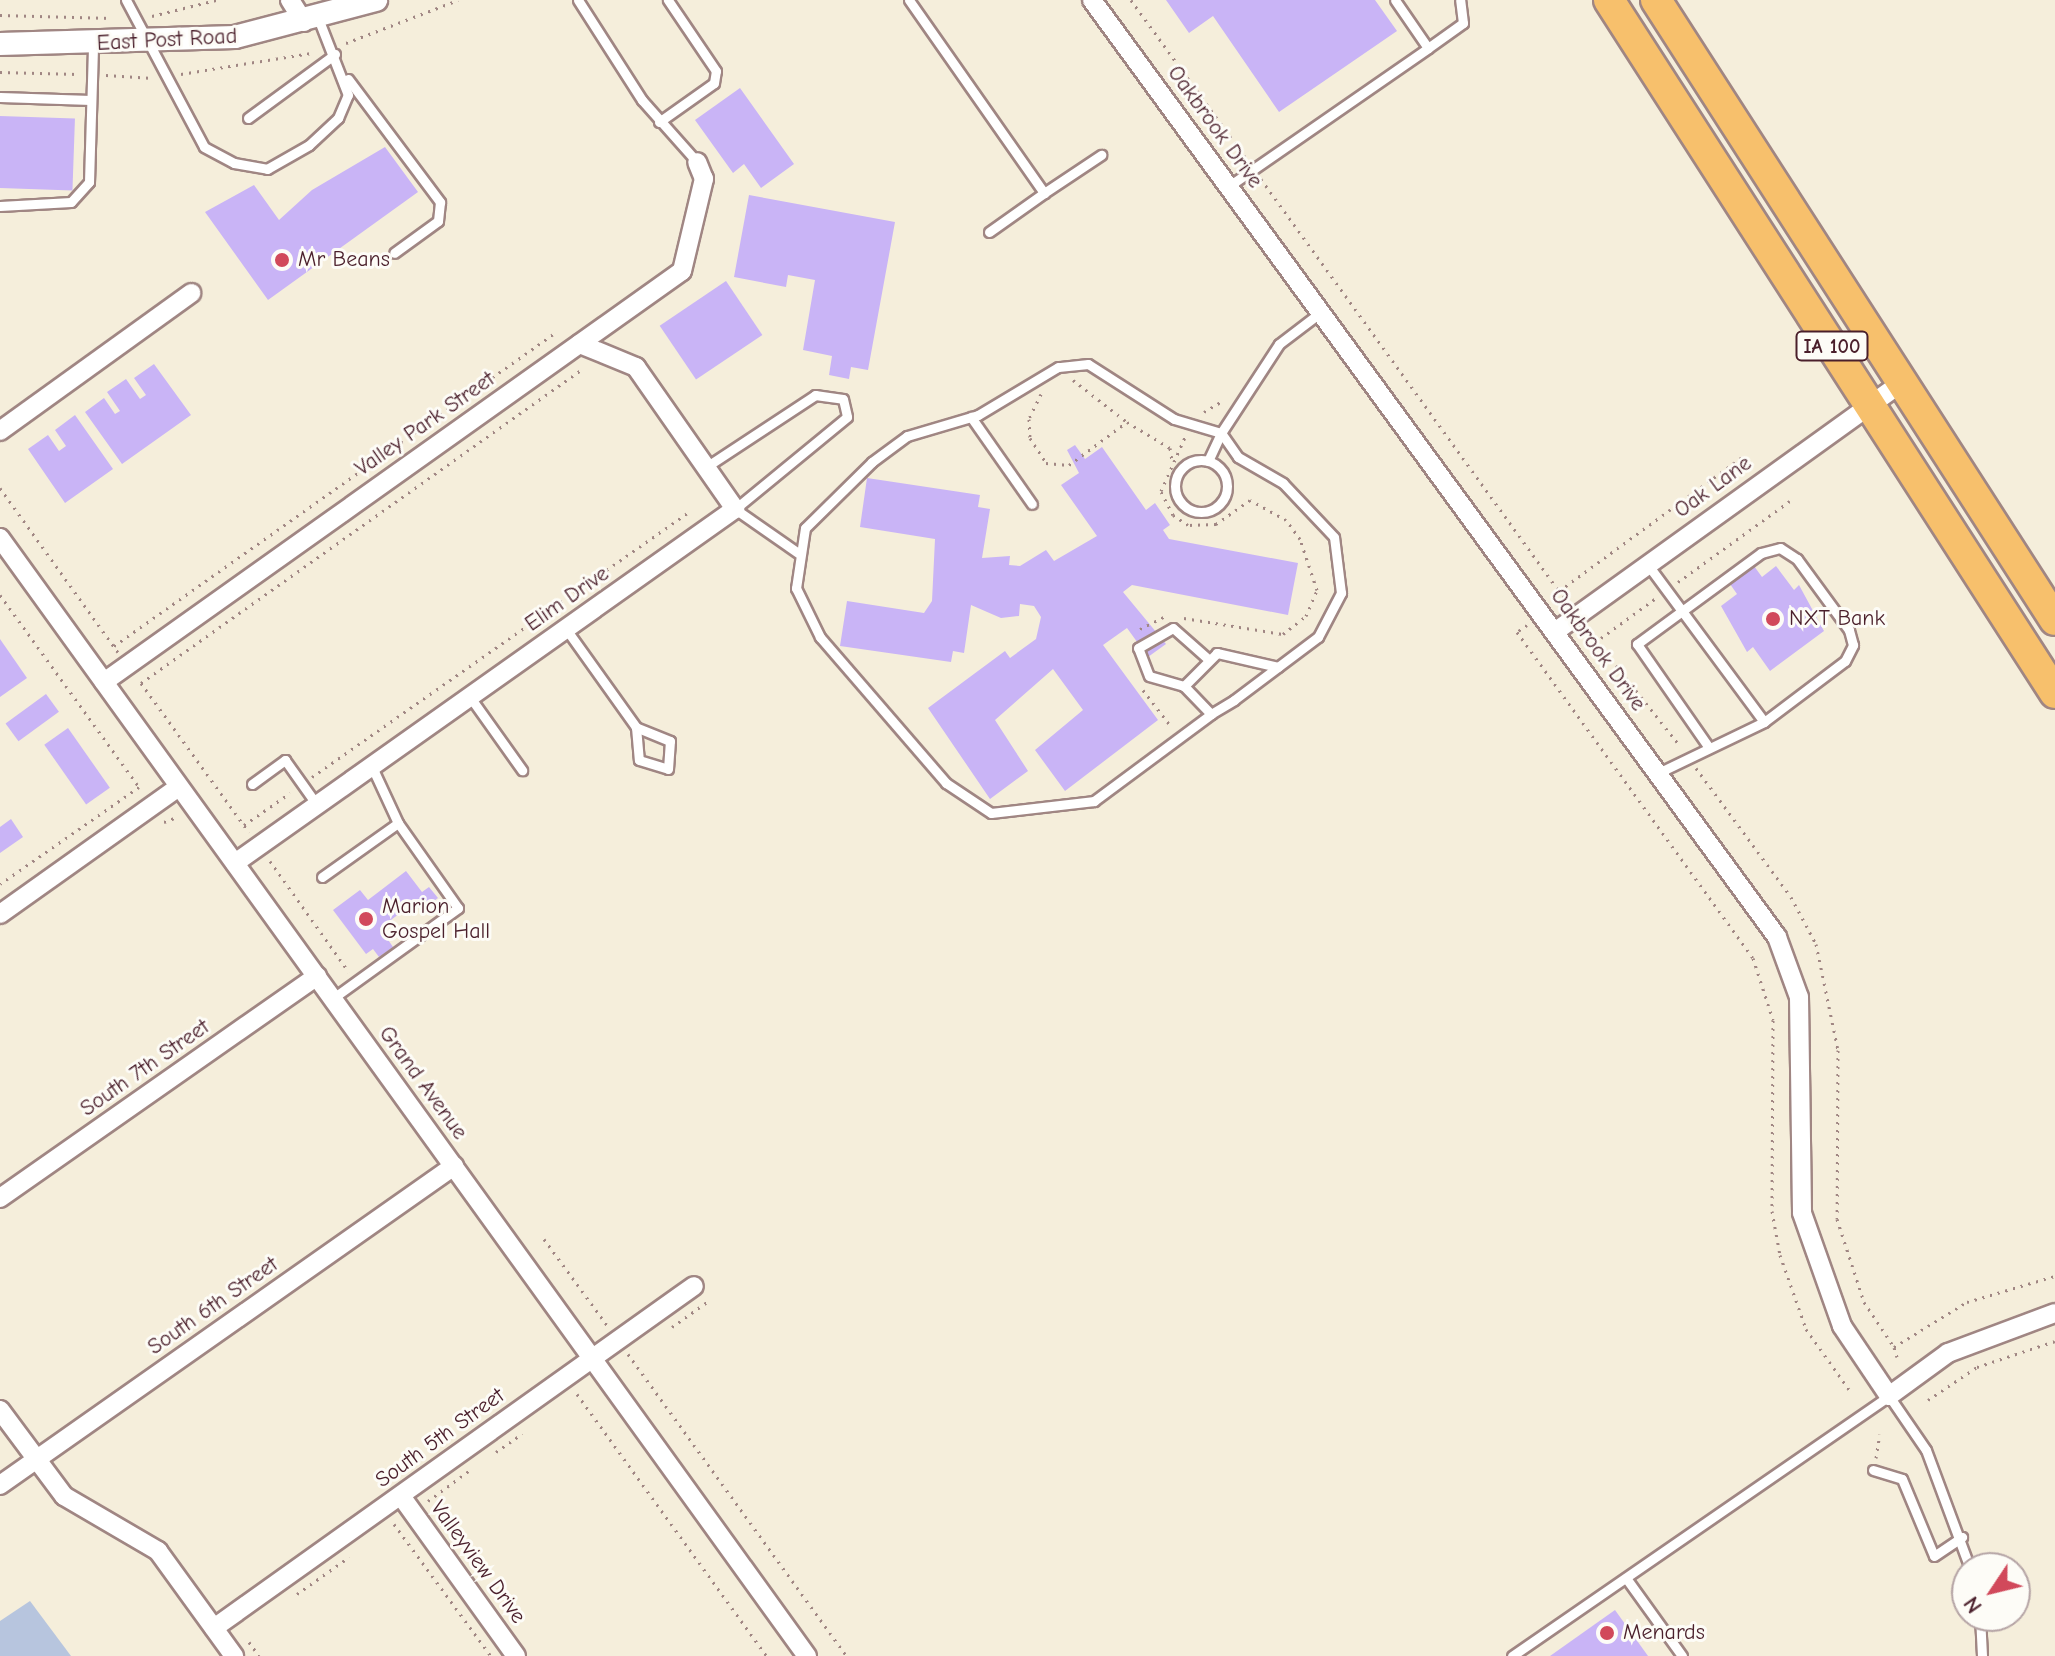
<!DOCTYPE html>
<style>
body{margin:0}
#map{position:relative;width:2055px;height:1656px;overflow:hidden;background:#f5eedb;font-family:"Comic Neue",sans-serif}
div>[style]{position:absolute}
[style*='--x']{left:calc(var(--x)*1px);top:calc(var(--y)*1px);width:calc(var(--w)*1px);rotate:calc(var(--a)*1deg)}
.industrial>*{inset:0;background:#b7c5de}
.building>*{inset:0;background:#c9b4f6;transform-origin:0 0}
.path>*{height:3px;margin-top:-1.5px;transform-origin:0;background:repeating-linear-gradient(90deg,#a08683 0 2px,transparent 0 8px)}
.roads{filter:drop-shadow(2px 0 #a08683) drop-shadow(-2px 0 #a08683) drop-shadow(0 2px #a08683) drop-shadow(0 -2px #a08683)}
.service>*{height:9px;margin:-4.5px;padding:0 4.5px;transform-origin:4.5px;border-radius:4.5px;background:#fff}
.service>.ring{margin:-4.5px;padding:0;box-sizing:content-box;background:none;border:9px solid #fff;border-radius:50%}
.minor>*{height:18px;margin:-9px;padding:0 9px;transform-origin:9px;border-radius:9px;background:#fff}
.tertiary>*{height:22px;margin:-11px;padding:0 11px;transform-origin:11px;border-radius:11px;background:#fff}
.trunk>*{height:30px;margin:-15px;padding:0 15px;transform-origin:15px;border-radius:15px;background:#f7c06c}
.dots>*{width:22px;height:22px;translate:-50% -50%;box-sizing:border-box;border:4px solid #fdfcf7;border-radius:50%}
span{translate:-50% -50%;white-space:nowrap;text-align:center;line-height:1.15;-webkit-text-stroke:6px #fdfcf7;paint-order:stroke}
.shield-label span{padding:2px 6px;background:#fdfcf7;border:2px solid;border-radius:6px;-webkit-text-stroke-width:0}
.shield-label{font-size:20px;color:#4a1f2b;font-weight:700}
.street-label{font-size:22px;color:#4a1f2b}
.poi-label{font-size:22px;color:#4a1f2b}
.left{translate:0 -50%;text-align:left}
.north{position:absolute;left:1951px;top:1552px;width:80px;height:80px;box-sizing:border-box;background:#fdfcf7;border:2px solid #b5a4a5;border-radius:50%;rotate:235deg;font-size:22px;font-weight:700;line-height:32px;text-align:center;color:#4a1f2b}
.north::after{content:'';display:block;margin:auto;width:28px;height:36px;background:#d1495b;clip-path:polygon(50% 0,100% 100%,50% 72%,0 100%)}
</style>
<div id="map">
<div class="industrial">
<div style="clip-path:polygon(30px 1601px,71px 1656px,0 1656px,0 1621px)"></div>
</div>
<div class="building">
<div style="clip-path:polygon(1166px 0,1375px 0,1397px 31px,1279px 112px,1213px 16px,1189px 33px)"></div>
<div style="clip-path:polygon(740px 88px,794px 164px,761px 188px,744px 164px,733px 173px,695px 120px)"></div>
<div style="left:0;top:116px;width:75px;height:72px;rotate:2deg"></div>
<div style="clip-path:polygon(385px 147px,418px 192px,268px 300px,205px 212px,254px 185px,279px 220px,312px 190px)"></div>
<div style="clip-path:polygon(749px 195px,895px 222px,868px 370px,851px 367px,849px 379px,829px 375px,832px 356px,803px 350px,815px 280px,788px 275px,786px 287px,734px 277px)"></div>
<div style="left:726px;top:281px;width:65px;height:80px;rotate:56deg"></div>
<div style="clip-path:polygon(154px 364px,191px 415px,122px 464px,85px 412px,104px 398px,115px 414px,120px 411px,107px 392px,126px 379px,140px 399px,146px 395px,134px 378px)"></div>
<div style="clip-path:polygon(75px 415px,113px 469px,65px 503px,28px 449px,48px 435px,59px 451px,66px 446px,55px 430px)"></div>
<div style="clip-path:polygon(1075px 445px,1085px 459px,1102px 447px,1146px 510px,1155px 503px,1170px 525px,1163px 530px,1169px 539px,1298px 563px,1288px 615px,1132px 585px,1123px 592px,1166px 644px,1148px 657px,1127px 628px,1103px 645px,1158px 720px,1065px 791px,1035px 750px,1083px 710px,1053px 669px,995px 720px,1028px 771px,990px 799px,928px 708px,1005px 651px,1010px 658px,1036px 639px,1041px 617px,1034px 606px,1020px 604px,1019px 616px,1001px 618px,971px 605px,964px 653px,953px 651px,951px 662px,840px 646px,847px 601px,924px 613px,932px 601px,935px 539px,860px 527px,867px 478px,980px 495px,978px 507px,990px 509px,982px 558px,1010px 556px,1009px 565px,1020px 566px,1046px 550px,1054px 561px,1097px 536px,1061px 485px,1079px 473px,1067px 450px)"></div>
<div style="clip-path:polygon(1754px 566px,1762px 577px,1776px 566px,1794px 590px,1799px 585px,1824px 631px,1770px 671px,1753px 647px,1747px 652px,1721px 606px,1737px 594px,1730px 584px)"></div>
<div style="clip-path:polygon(0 639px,27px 678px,0 697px)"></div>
<div style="left:46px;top:694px;width:22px;height:50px;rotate:54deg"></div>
<div style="left:68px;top:728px;width:73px;height:29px;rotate:55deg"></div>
<div style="clip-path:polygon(11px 819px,23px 837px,0 853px,0 827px)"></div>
<div style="clip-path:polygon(406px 871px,422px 892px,429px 887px,438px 898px,424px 908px,418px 900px,380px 928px,393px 947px,379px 957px,373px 949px,366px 954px,333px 910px,360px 890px,368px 900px)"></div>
<div style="clip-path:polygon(1615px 1610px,1648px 1656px,1550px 1656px)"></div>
</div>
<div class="path">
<div style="--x:1131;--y:0;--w:194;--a:54"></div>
<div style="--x:0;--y:15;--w:112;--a:1.5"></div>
<div style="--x:152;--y:16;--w:66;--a:-14"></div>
<div style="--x:346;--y:43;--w:120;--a:-21"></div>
<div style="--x:0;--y:72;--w:78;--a:1.5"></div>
<div style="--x:181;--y:74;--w:132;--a:-9.2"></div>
<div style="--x:106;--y:75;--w:47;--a:3.7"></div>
<div style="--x:1261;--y:179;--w:508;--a:54.12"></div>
<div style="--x:1073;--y:380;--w:68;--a:37.9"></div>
<div style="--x:1041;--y:394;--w:28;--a:116"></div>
<div style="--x:1029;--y:419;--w:19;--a:87"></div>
<div style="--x:1030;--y:438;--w:30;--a:57"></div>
<div style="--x:1046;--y:463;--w:23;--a:5"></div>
<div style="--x:1069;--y:465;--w:72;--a:-36.6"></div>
<div style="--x:1127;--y:422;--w:50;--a:31.2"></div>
<div style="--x:1170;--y:448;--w:12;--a:81"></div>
<div style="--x:1204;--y:412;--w:23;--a:-31"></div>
<div style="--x:0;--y:488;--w:202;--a:54.3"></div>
<div style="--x:1678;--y:582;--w:138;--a:-35.9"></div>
<div style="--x:0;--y:595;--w:237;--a:54.1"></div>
<div style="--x:139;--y:787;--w:169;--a:145.1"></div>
<div style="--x:1564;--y:597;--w:8;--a:-130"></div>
<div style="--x:1559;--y:591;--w:227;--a:-36.2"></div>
<div style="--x:1184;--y:618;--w:100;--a:9.2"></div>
<div style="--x:1283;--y:634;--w:29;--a:-38"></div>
<div style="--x:1306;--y:616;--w:28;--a:-67"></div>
<div style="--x:1317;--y:590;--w:54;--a:-108.4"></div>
<div style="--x:1300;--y:539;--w:24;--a:-126"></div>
<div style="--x:1286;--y:520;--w:41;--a:-150.9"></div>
<div style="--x:1250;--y:500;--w:42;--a:144.8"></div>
<div style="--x:1216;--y:524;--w:28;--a:178"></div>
<div style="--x:1188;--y:525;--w:18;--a:-146"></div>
<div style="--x:1173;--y:515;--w:27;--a:-117"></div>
<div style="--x:1161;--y:491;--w:59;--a:-66"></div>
<div style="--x:1527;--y:625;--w:12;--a:145"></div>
<div style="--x:1517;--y:632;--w:402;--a:54.1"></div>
<div style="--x:1753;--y:958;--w:65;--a:72.1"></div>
<div style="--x:1773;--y:1020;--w:191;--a:90.3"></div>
<div style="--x:1772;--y:1211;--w:45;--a:79.7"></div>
<div style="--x:1780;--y:1255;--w:78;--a:70.6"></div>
<div style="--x:1806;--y:1329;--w:76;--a:54.6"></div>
<div style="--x:1140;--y:629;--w:27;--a:-27"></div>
<div style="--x:1591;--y:634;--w:143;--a:51.5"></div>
<div style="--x:1601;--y:638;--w:68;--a:-36"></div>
<div style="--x:114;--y:646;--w:541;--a:-35.37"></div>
<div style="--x:141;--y:683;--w:540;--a:-35.43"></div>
<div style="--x:141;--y:683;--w:184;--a:54.1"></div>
<div style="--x:1143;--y:690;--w:44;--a:52.4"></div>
<div style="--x:1696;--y:768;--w:160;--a:53.6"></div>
<div style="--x:1791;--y:897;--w:53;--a:62"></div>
<div style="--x:1816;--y:944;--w:108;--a:78.3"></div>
<div style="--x:1838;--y:1050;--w:169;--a:90.3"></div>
<div style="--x:1837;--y:1219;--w:87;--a:72"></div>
<div style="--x:1864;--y:1302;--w:54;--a:56.3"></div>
<div style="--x:312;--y:777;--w:462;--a:-35.1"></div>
<div style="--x:164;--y:822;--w:14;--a:-21"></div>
<div style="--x:244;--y:825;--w:56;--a:-34.8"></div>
<div style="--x:270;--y:861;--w:136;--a:54.6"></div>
<div style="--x:544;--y:1239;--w:107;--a:53.8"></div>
<div style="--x:672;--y:1327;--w:43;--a:-35.5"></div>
<div style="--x:628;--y:1354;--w:373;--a:54.1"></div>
<div style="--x:1897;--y:1357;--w:10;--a:-107"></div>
<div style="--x:1894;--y:1347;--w:86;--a:-31.7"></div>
<div style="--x:1967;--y:1302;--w:92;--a:-16.5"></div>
<div style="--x:577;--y:1394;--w:324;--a:54.1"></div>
<div style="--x:1928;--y:1400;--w:59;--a:-34"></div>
<div style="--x:1977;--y:1367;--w:82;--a:-18.4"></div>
<div style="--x:496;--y:1452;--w:32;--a:-35"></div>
<div style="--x:1876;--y:1458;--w:24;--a:-81"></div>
<div style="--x:428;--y:1501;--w:52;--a:-36.4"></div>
<div style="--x:394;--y:1524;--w:164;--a:53.7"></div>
<div style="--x:297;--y:1594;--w:64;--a:-35.4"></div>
<div style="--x:249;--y:1642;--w:17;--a:54"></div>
</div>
<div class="roads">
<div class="service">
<div style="--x:126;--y:0;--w:166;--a:62"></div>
<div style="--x:204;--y:147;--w:34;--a:28"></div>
<div style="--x:234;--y:163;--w:34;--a:10"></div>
<div style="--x:267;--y:169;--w:48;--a:-29.7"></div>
<div style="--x:309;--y:145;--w:40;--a:-43"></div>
<div style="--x:338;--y:118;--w:25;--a:-67"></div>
<div style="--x:348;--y:95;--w:83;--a:-111.3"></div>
<div style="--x:578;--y:0;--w:119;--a:57.4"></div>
<div style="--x:642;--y:100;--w:83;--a:48.4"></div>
<div style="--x:909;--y:0;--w:236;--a:55"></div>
<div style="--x:1044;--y:193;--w:69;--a:-33.7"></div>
<div style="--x:1428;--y:48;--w:43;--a:-35.5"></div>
<div style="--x:1463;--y:23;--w:23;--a:-97"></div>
<div style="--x:348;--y:79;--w:154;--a:53.2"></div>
<div style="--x:440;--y:202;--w:19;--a:96"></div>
<div style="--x:438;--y:221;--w:54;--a:144"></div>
<div style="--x:0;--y:97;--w:91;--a:1.9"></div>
<div style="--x:248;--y:118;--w:108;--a:-36.3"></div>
<div style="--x:659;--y:122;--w:67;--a:-35.3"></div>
<div style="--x:714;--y:83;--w:12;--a:-81"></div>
<div style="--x:716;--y:71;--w:86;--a:-124.1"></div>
<div style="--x:1229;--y:186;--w:242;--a:-34.7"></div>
<div style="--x:1428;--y:48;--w:58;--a:-124.5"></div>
<div style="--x:0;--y:206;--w:71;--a:-3.2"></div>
<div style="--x:71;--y:202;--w:27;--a:-48"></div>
<div style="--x:89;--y:182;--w:137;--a:-88.3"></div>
<div style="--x:989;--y:232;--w:67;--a:-35.3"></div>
<div style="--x:971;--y:417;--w:106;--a:55"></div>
<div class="ring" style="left:1175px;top:460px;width:43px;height:43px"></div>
<div style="--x:1208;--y:461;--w:31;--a:-65"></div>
<div style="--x:1221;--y:433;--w:49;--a:-163.4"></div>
<div style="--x:1174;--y:419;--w:102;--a:-147.4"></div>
<div style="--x:1088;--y:364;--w:30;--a:174"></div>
<div style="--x:1058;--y:367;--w:93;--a:149"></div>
<div style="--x:978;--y:415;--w:74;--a:163.5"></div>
<div style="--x:907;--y:436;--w:44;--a:143.4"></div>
<div style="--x:872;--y:462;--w:94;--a:135.4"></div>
<div style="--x:805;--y:528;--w:61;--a:98.5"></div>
<div style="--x:796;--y:588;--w:55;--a:63.9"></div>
<div style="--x:820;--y:637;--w:193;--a:49.2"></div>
<div style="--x:946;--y:783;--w:54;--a:33.7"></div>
<div style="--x:991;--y:813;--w:104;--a:-6.6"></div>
<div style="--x:1094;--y:801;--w:146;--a:-36.6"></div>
<div style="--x:706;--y:467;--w:131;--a:-33.4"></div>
<div style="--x:815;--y:395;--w:28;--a:8"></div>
<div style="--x:843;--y:399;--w:18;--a:77"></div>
<div style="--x:847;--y:417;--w:145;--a:140.6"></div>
<div style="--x:735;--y:509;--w:77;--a:34.9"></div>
<div style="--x:1648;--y:565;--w:195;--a:53.5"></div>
<div style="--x:566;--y:629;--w:120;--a:54.5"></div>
<div style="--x:636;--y:727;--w:33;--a:85"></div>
<div style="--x:639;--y:760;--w:30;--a:17"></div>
<div style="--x:668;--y:769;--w:28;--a:-86"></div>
<div style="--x:670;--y:741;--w:37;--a:-158"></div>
<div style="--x:1278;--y:667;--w:63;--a:-167.1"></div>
<div style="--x:1217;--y:653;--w:47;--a:135"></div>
<div style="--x:1184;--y:686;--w:39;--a:46"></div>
<div style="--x:1211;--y:714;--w:27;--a:-31"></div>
<div style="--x:1234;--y:700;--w:105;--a:-36.9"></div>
<div style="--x:1318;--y:637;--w:50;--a:-62.4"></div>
<div style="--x:1341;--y:593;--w:56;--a:-97.1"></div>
<div style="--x:1334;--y:537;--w:74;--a:-133.4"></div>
<div style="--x:1283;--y:483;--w:52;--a:-150"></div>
<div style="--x:1238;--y:457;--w:29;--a:-125"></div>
<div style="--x:1221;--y:433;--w:106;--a:-56.9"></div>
<div style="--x:1279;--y:344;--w:53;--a:-37.3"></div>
<div style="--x:1184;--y:686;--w:36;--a:-164"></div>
<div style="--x:1149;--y:676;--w:30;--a:-111"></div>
<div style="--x:1138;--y:648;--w:40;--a:-29.7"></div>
<div style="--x:1173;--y:628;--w:47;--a:41.5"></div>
<div style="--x:470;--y:697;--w:90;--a:54.5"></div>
<div style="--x:372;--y:767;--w:62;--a:65.1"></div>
<div style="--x:1658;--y:773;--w:118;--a:-25.7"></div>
<div style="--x:1764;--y:722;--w:101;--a:-37"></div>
<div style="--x:1845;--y:661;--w:18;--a:-63"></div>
<div style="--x:1853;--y:645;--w:16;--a:-105"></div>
<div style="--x:1849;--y:630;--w:88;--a:-126.2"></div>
<div style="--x:1797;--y:559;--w:20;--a:-147"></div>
<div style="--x:1780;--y:548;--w:20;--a:165"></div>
<div style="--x:1761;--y:553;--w:154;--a:143.7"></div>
<div style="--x:1637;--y:644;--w:124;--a:55.2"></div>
<div style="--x:252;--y:784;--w:41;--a:-36"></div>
<div style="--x:285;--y:760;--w:55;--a:54.6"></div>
<div style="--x:322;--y:877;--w:93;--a:-35.4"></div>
<div style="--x:398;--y:823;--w:104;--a:54.8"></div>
<div style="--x:458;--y:908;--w:154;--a:144.2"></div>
<div style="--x:1873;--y:1470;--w:30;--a:17"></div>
<div style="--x:1902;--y:1479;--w:83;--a:67.4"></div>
<div style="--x:1934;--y:1556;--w:34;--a:-34"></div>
<div style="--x:1626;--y:1578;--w:96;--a:54.3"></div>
<div style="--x:1980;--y:1616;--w:40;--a:87.1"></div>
<div style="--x:1512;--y:1656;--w:458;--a:-34.6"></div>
<div style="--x:1889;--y:1396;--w:65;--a:55.6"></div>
<div style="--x:1926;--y:1450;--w:126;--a:69.6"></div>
</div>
<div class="minor">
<div style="--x:290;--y:0;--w:26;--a:58"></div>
<div style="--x:1092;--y:0;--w:1161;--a:53.83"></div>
<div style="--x:1777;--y:937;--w:64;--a:69.9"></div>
<div style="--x:1799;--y:997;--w:216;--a:89.2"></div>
<div style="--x:1802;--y:1213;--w:120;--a:70.5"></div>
<div style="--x:1842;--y:1326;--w:84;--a:56.1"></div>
<div style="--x:1889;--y:1396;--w:73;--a:-36.1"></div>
<div style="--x:1948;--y:1353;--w:114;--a:-20.5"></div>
<div style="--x:0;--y:431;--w:236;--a:-35.8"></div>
<div style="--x:0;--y:538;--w:1379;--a:54.18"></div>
<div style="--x:1556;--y:631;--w:423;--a:-35.7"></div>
<div style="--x:104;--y:682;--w:709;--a:-35.42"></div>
<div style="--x:682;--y:271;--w:95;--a:-76.6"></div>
<div style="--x:704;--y:179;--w:18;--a:-112"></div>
<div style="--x:235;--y:863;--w:613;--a:-35.3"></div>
<div style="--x:735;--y:509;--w:173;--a:-124.9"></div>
<div style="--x:636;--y:367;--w:61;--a:-157.7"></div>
<div style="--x:0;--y:914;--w:219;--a:-35.4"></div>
<div style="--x:0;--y:1198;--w:387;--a:-35"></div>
<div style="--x:0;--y:1410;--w:107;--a:53.3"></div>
<div style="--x:64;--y:1496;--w:109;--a:30.3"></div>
<div style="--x:158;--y:1551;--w:130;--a:54.1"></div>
<div style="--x:0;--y:1485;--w:555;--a:-35.09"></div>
<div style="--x:401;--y:1496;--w:197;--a:54.3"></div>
<div style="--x:214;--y:1628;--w:589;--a:-35.47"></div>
</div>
<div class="tertiary">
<div style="--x:0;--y:44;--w:235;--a:-1.7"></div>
<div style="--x:235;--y:37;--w:146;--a:-14.7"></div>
</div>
<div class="trunk">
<div style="--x:1609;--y:0;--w:824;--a:57.24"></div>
<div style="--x:1656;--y:0;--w:737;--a:57.24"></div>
</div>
</div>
<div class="dots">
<div style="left:282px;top:260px;background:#d1495b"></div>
<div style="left:1773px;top:619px;background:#d1495b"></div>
<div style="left:366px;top:919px;background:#d1495b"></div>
<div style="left:1607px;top:1633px;background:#d1495b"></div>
</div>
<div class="shield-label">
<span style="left:1832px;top:346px">IA 100</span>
</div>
<div class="street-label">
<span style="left:167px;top:40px;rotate:-3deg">East Post Road</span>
<span style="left:1215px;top:127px;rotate:54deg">Oakbrook Drive</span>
<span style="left:425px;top:424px;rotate:-35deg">Valley Park Street</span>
<span style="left:1713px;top:487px;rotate:-36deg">Oak Lane</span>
<span style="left:567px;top:599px;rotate:-35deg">Elim Drive</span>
<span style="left:1598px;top:650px;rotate:54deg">Oakbrook Drive</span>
<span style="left:145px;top:1068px;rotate:-35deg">South 7th Street</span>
<span style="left:423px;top:1083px;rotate:54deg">Grand Avenue</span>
<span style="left:213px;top:1306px;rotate:-35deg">South 6th Street</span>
<span style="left:440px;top:1438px;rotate:-36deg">South 5th Street</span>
<span style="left:478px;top:1562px;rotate:54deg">Valleyview Drive</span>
</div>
<div class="poi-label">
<span class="left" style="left:298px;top:260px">Mr Beans</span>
<span class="left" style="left:1789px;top:619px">NXT Bank</span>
<span class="left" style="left:382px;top:919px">Marion<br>Gospel Hall</span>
<span class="left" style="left:1623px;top:1633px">Menards</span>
</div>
<div class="north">N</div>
</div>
